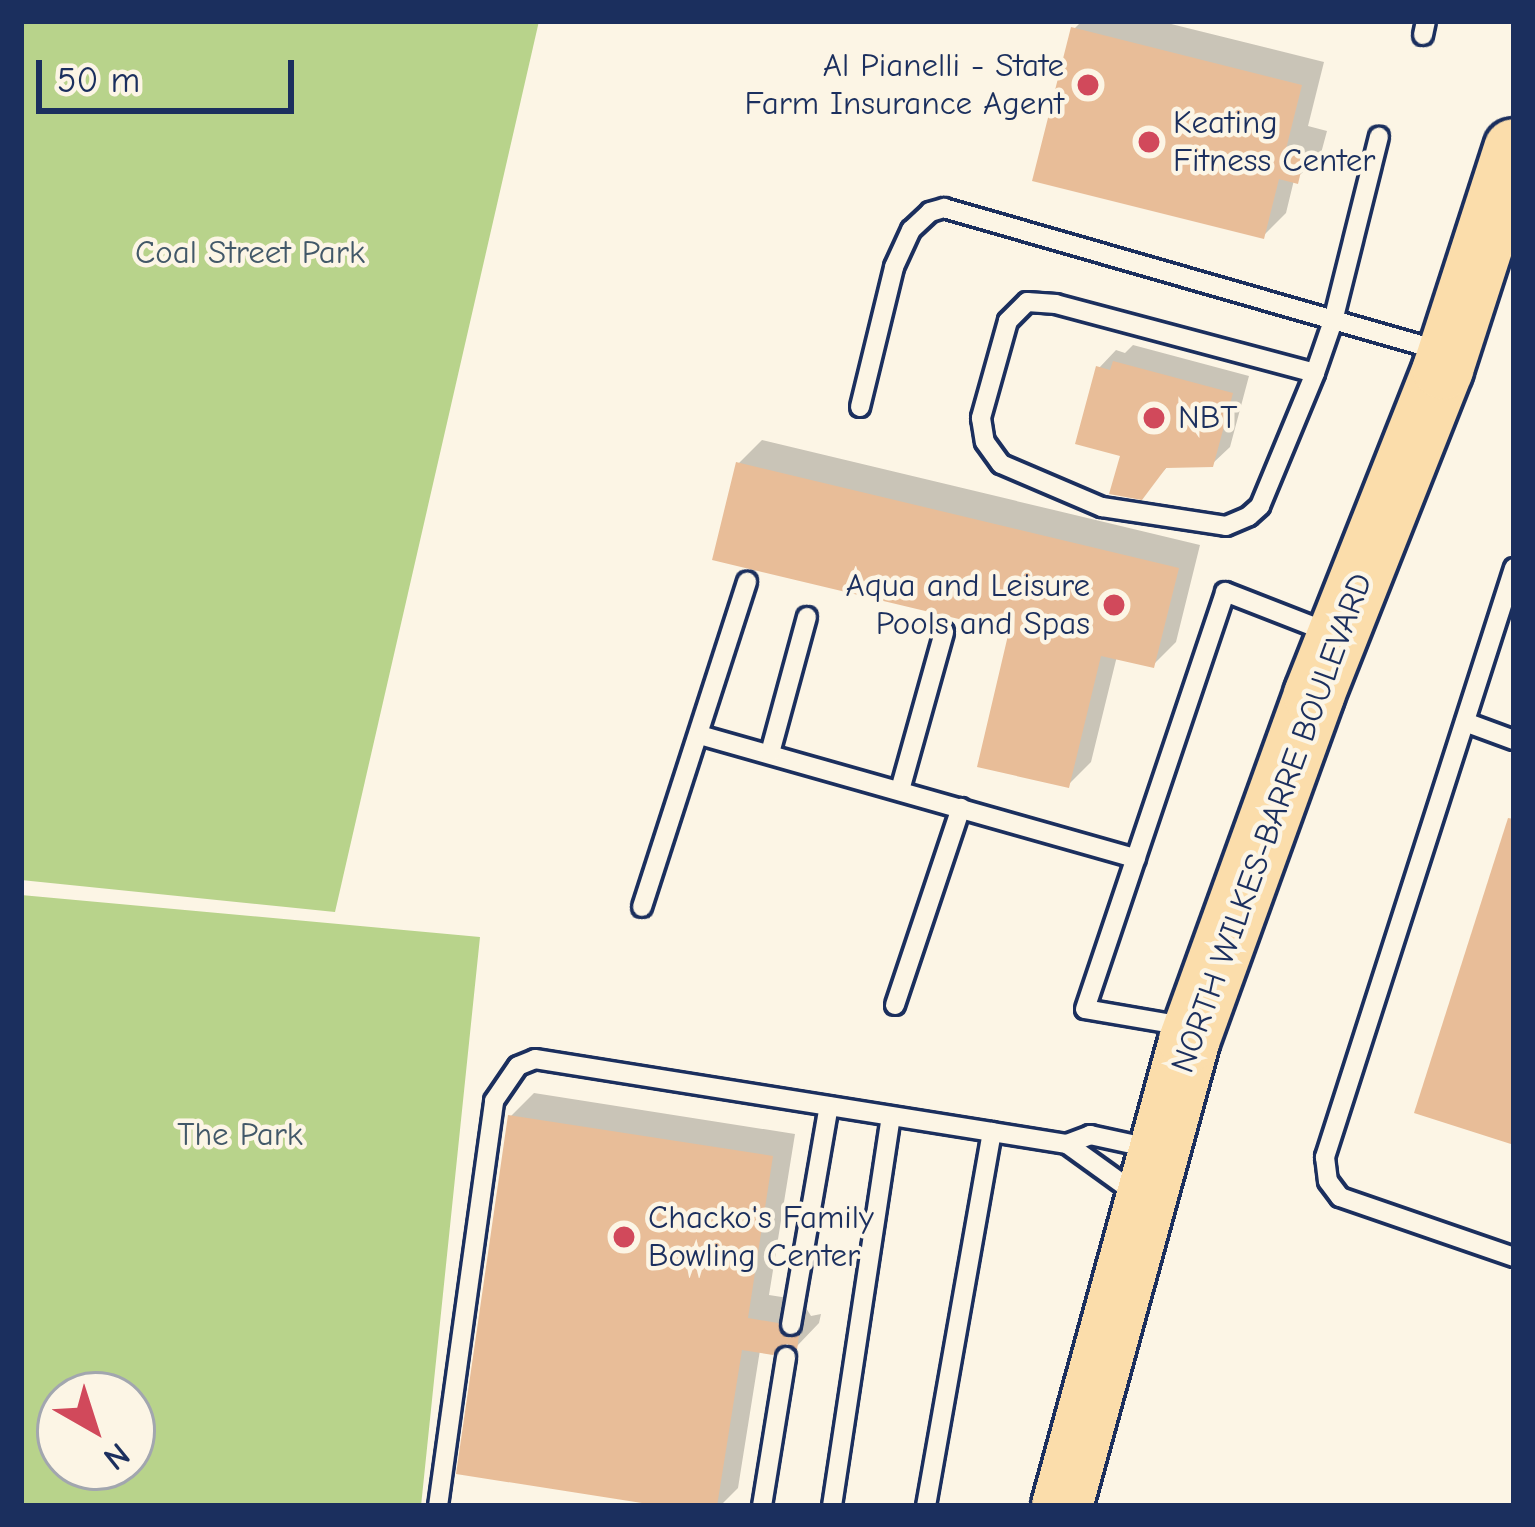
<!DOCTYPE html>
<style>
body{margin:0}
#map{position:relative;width:1535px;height:1527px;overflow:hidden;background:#fcf5e5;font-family:"Comic Neue",sans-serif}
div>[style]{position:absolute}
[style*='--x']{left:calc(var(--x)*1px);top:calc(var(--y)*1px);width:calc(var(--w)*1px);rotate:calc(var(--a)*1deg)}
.green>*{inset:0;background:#b8d38b}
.shadow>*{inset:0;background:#0003}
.building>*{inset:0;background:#e8bd98}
.roads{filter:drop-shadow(3px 0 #1b2f5e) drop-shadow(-3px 0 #1b2f5e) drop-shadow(0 3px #1b2f5e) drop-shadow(0 -3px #1b2f5e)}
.service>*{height:18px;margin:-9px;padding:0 9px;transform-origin:9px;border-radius:9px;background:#fcf5e5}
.primary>*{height:60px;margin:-30px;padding:0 30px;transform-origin:30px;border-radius:30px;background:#fbddab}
.dots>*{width:33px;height:33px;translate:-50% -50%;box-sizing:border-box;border:6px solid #fcf5e5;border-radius:50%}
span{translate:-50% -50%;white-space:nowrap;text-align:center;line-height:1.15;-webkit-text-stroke:9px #fcf5e5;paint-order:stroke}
.poi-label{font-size:33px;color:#1b2f5e}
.right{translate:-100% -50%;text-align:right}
.left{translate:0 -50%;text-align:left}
.park-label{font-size:33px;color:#425869}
.street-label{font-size:33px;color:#1b2f5e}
.frame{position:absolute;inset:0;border:24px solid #1b2f5e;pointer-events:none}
.north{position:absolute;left:36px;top:1371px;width:120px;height:120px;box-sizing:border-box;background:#fcf5e5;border:3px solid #a2a6af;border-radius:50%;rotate:141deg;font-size:33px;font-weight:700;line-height:48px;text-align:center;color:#1b2f5e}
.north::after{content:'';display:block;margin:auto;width:42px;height:54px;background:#d1495b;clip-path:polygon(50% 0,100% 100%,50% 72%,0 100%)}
.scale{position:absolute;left:36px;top:60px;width:258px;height:54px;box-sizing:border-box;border:6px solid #1b2f5e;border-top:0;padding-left:15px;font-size:36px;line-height:42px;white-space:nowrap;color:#1b2f5e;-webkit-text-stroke:9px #fcf5e5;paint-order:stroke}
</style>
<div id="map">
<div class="green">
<div style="clip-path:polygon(21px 21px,539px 21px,335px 912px,21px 880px)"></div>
<div style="clip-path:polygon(evenodd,21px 895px,480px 937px,421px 1506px,21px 1506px,21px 895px,60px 1395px,132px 1395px,132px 1467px,60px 1467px,60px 1395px)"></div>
</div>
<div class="shadow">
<div style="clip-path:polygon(1082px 21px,1159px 21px,1324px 62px,1308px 126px,1327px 131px,1320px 157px,1294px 180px,1286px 213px,1263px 236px,1074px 29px)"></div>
<div style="clip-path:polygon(1133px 345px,1249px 376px,1230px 447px,1212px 464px,1169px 465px,1141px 496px,1099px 368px,1116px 350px,1125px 353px)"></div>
<div style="clip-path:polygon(762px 440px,1200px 545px,1176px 642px,1153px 665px,1117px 656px,1091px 762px,1068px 785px,1013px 629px,739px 463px)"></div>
<div style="clip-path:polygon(534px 1093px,795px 1134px,769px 1295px,801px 1300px,811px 1316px,821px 1314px,819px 1323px,797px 1346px,787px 1340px,760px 1350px,738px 1488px,720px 1506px,680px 1506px,511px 1116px)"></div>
</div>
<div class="building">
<div style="clip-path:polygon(1071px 27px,1302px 85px,1286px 149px,1305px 154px,1298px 184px,1279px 179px,1264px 239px,1032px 181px)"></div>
<div style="clip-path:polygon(1113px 361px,1233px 393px,1213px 467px,1166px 468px,1142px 500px,1109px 494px,1120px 456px,1075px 444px,1096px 366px,1110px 370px)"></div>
<div style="clip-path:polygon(736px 462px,1179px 568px,1154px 668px,1101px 656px,1069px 788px,977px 767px,1009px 631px,712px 560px)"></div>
<div style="clip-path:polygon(1508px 818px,1514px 819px,1514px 1145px,1414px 1113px)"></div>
<div style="clip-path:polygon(508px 1115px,773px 1156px,748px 1318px,778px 1323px,788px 1338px,799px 1335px,797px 1350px,787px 1344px,773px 1355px,742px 1350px,717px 1506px,661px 1506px,456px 1474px)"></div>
</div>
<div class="roads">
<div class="service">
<div style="--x:1423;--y:35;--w:14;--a:-78"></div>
<div style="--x:1315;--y:373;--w:268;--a:-165.1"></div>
<div style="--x:1056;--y:304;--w:29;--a:-176"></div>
<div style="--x:1027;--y:302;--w:27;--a:135"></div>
<div style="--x:1008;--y:321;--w:101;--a:105.6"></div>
<div style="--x:981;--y:418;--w:24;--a:81"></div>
<div style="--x:985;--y:442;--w:27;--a:54"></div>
<div style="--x:1001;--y:464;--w:110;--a:23.1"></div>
<div style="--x:1102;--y:507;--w:125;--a:8.7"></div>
<div style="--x:1226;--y:526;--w:25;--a:-23"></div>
<div style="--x:1249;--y:516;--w:15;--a:-42"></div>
<div style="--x:1260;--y:506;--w:144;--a:-67.5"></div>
<div style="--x:1315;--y:373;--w:55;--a:-70.9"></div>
<div style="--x:1333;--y:321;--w:190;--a:-76"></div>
<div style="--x:860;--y:407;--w:144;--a:-76.3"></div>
<div style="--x:894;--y:267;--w:41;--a:-65.3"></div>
<div style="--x:911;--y:230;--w:26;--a:-43"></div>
<div style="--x:930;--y:212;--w:15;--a:-16"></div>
<div style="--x:944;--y:208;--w:514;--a:16.04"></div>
<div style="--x:1514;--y:568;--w:619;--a:107.79"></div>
<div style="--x:1325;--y:1157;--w:24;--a:83"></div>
<div style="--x:1328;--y:1181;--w:20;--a:53"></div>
<div style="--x:1340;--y:1197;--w:184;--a:19"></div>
<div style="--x:1465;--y:722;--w:52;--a:20.2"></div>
<div style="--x:700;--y:735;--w:453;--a:15.8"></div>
<div style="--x:770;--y:753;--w:141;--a:-74.8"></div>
<div style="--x:900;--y:790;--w:164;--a:-74.4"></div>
<div style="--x:642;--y:907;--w:342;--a:-72.1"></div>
<div style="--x:895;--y:1005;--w:208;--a:-71.5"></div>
<div style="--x:1184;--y:1026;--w:100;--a:-170.3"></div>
<div style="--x:1085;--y:1009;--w:440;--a:-71.4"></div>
<div style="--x:1225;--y:592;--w:116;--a:21.3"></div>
<div style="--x:1067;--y:1144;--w:84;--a:35.8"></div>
<div style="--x:791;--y:1325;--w:222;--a:-80.2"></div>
<div style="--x:438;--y:1506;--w:409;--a:-82.1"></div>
<div style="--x:494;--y:1101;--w:42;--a:-55.6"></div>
<div style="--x:518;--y:1066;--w:18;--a:-22"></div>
<div style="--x:535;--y:1059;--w:539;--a:9.08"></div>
<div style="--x:1067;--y:1144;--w:25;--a:-21"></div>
<div style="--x:1090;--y:1135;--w:66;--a:12.3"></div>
<div style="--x:762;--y:1506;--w:151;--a:-80.8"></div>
<div style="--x:832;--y:1506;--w:394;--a:-81.4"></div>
<div style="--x:926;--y:1506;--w:380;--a:-80"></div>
</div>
<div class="primary">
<div style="--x:1062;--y:1506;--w:482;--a:-74.7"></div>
<div style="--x:1189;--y:1041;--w:368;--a:-70.1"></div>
<div style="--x:1314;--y:695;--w:351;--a:-68.4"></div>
<div style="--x:1443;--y:369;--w:231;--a:-72.1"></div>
</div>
</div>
<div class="dots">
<div style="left:1088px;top:85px;background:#d1495b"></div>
<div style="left:1149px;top:142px;background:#d1495b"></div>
<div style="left:1154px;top:418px;background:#d1495b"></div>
<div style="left:1114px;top:605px;background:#d1495b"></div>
<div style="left:624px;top:1237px;background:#d1495b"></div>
</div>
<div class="poi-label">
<span class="right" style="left:1064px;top:85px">Al Pianelli - State<br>Farm Insurance Agent</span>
<span class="left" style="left:1173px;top:142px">Keating<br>Fitness Center</span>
<span class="left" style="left:1178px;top:418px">NBT</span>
<span class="right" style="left:1090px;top:605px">Aqua and Leisure<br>Pools and Spas</span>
<span class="left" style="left:648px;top:1237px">Chacko's Family<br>Bowling Center</span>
</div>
<div class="park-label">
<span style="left:250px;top:253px">Coal Street Park</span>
<span style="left:240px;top:1135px">The Park</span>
</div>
<div class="street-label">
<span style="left:1272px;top:823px;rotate:-70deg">NORTH WILKES-BARRE BOULEVARD</span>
</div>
<div class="frame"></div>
<div class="north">N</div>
<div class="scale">50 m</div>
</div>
